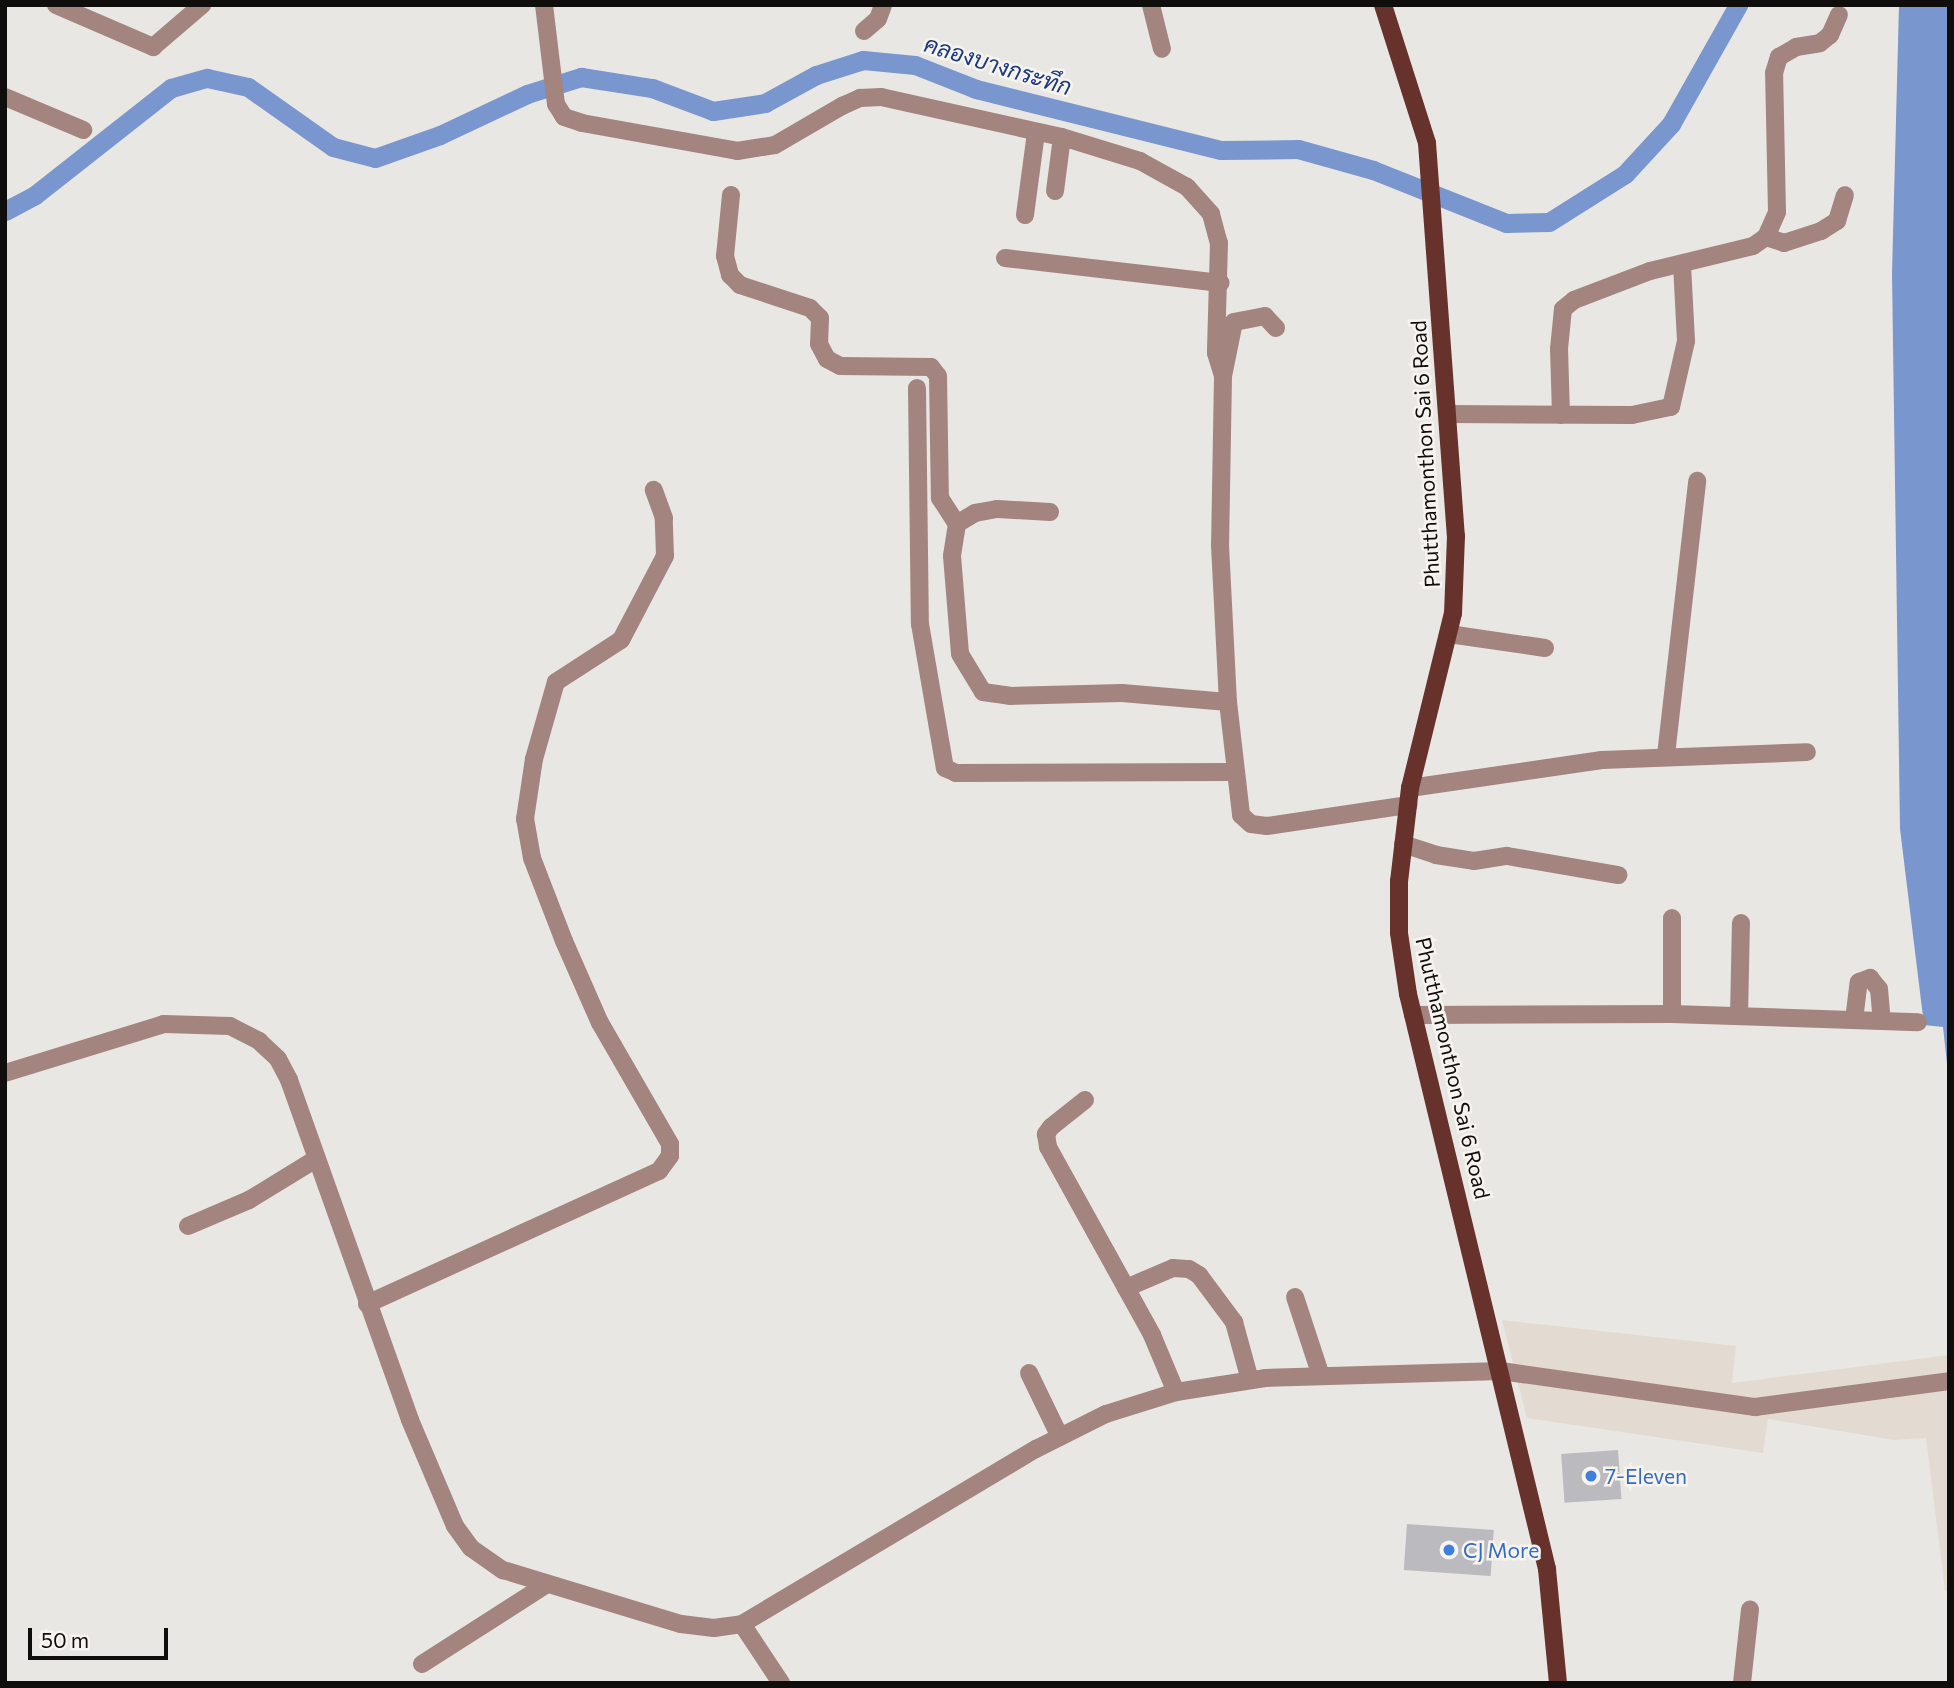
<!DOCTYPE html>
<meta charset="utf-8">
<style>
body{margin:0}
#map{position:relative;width:1954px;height:1688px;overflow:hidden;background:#e9e7e3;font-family:Commissioner,Sarabun,sans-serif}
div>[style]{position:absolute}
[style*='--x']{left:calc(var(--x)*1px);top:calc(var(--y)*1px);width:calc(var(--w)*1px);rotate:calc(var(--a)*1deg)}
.built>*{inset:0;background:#e3dbd2}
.water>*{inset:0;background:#7996ce}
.canal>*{height:19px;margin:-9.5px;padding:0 9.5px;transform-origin:9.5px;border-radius:9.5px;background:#7996ce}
.building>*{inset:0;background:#bbbabe;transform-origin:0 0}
.minor>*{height:18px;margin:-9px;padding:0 9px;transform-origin:9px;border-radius:9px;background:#a4847e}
.major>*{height:18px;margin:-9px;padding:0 9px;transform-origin:9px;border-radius:9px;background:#67322b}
.dots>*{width:19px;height:19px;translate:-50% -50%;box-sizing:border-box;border:4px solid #f7f4f0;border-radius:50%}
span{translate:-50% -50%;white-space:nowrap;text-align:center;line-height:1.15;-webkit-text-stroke:5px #f7f4f0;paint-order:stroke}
.street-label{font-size:21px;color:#0f0e0d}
.shop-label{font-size:21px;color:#366cbe}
.left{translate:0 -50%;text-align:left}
.water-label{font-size:23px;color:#1b3a7d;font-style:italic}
.frame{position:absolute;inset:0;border:7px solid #0f0e0d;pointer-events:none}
.scale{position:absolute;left:28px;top:1628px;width:140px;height:32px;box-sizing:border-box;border:4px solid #0f0e0d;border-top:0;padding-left:9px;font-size:21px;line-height:24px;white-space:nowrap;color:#0f0e0d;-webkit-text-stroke:5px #f7f4f0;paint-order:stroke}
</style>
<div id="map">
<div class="built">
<div style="clip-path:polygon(1502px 1320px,1736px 1346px,1732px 1383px,1949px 1355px,1949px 1591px,1945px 1591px,1926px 1438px,1894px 1440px,1768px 1419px,1763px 1453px,1527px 1418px)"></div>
</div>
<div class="water">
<div style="clip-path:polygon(1899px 5px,1949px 5px,1949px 1082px,1943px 1027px,1924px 1025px,1900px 829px,1892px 274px)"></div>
</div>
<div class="canal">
<div style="--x:5;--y:211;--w:34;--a:-28"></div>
<div style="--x:35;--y:195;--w:173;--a:-38.2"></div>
<div style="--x:171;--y:88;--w:37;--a:-16"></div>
<div style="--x:207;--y:78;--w:42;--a:12.4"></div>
<div style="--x:248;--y:87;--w:104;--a:35.2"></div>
<div style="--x:333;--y:147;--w:43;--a:14.7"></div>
<div style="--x:375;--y:158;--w:69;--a:-19.5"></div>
<div style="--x:440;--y:135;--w:96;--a:-25.2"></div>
<div style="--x:527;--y:94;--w:57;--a:-17.5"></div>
<div style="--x:581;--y:77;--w:72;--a:8.8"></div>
<div style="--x:652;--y:88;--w:65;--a:20.7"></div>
<div style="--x:713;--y:111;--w:53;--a:-8.7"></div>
<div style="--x:765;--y:103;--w:58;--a:-28.8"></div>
<div style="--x:816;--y:75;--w:49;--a:-17.7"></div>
<div style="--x:863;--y:60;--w:52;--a:5.5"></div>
<div style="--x:915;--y:65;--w:66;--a:21.5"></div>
<div style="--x:976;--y:89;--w:252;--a:14"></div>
<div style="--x:1221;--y:150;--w:77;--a:-0.7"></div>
<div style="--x:1298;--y:149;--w:78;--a:15.6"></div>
<div style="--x:1373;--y:170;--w:143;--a:21.7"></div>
<div style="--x:1506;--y:223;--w:43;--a:-1.3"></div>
<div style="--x:1549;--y:222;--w:90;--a:-32.3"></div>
<div style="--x:1625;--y:174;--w:68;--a:-47.4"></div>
<div style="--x:1671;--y:124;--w:137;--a:-60.6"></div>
</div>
<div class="building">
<div style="left:1618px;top:1450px;width:49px;height:57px;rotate:86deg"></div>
<div style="left:1407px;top:1524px;width:87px;height:46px;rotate:4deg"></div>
</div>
<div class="minor">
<div style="--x:56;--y:5;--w:106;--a:23.4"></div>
<div style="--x:153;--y:47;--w:65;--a:-40.6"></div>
<div style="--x:544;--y:5;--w:100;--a:83.1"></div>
<div style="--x:556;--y:104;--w:15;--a:58"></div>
<div style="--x:564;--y:117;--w:19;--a:18"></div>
<div style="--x:582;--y:123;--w:158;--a:10.2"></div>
<div style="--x:737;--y:151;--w:38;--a:-9"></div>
<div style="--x:775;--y:145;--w:78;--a:-30.2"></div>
<div style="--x:842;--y:106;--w:20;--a:-24"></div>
<div style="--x:860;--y:98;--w:21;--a:-3"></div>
<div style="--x:881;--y:97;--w:185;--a:12.5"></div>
<div style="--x:1062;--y:137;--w:82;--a:17.1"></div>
<div style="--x:1140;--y:161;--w:54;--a:29"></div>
<div style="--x:1187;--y:187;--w:36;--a:48"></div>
<div style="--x:1211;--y:214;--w:30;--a:75"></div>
<div style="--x:1219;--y:243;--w:110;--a:91.6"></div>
<div style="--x:1216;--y:353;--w:24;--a:73"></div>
<div style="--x:1151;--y:5;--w:45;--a:76"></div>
<div style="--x:864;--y:31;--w:18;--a:-41"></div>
<div style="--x:878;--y:19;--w:15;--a:-70"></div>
<div style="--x:5;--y:97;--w:85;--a:22.9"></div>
<div style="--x:1055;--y:191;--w:54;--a:-82.6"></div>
<div style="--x:731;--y:195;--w:61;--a:95.6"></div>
<div style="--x:725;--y:256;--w:20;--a:75"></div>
<div style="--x:730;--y:275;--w:14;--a:45"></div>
<div style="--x:740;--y:285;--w:74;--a:18.2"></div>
<div style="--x:810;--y:308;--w:14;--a:45"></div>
<div style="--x:820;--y:318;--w:26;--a:92"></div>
<div style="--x:819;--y:344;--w:17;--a:62"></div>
<div style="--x:827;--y:359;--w:15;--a:28"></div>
<div style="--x:840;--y:366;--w:91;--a:0.6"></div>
<div style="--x:931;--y:367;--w:11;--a:52"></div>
<div style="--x:938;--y:376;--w:122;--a:89.1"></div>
<div style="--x:940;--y:498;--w:31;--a:57"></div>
<div style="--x:1025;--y:215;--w:83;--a:-82.4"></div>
<div style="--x:1766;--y:237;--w:19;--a:18"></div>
<div style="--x:1784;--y:243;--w:39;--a:-18"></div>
<div style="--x:1821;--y:231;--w:19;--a:-32"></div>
<div style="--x:1837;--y:221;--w:27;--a:-73"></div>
<div style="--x:1005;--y:258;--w:217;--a:6.6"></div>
<div style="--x:1276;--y:328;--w:16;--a:-133"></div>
<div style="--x:1265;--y:316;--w:32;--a:169"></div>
<div style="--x:1234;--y:322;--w:55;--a:101.5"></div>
<div style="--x:1223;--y:376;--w:169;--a:91"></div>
<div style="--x:1220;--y:545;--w:157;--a:87.1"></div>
<div style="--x:1228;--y:702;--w:114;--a:83.4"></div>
<div style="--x:1241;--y:815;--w:13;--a:42"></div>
<div style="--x:1251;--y:824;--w:16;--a:7"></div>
<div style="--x:1267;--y:826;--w:143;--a:-8.5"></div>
<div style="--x:917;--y:388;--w:236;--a:89.3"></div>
<div style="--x:920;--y:624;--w:146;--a:80.2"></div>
<div style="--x:945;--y:768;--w:12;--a:24"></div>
<div style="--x:956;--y:773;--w:277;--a:-0.2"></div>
<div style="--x:1448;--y:414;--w:184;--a:0.3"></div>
<div style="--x:1632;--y:415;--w:40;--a:-12"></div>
<div style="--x:1671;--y:407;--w:68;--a:-77.2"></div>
<div style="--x:1686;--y:341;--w:77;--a:-93"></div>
<div style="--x:1561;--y:415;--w:66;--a:-91.7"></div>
<div style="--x:1559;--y:349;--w:40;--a:-84.3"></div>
<div style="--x:1563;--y:309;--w:14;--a:-39"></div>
<div style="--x:1574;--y:300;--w:81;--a:-20.9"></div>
<div style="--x:1650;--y:271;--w:106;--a:-13.6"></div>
<div style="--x:1753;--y:246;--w:16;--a:-35"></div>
<div style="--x:1766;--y:237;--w:27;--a:-66"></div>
<div style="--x:1777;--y:212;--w:139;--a:-91.2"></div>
<div style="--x:1774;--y:73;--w:17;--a:-73"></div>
<div style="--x:1779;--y:57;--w:20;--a:-30"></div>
<div style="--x:1796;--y:47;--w:24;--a:-9"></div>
<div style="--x:1820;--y:43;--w:13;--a:-39"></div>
<div style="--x:1830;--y:35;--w:22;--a:-66"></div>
<div style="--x:1050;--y:512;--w:53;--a:-176.8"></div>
<div style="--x:997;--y:509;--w:22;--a:170"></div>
<div style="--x:975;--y:513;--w:21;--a:149"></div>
<div style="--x:957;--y:524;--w:32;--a:99"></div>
<div style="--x:952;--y:556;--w:98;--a:85.3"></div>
<div style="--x:960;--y:654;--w:44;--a:58.8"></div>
<div style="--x:983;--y:692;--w:27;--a:8"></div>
<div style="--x:1010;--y:696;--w:112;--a:-1.5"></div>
<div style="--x:1122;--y:693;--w:106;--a:4.9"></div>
<div style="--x:1449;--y:634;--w:97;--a:8.3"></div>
<div style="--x:1666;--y:755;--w:276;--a:-83.5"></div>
<div style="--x:1410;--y:788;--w:194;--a:-8.3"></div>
<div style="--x:1602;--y:760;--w:205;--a:-2.2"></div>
<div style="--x:1403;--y:844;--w:35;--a:18"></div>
<div style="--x:1436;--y:855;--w:38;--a:9"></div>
<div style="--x:1474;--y:861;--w:33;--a:-9"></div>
<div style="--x:1507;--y:856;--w:113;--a:9.7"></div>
<div style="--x:1672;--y:1014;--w:96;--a:-90"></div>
<div style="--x:1413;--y:1015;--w:259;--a:-0.2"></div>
<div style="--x:1672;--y:1014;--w:246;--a:1.9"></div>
<div style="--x:1739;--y:1016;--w:93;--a:-88.8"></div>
<div style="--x:1854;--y:1020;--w:38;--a:-83"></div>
<div style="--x:1859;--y:982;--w:12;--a:-20"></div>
<div style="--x:1870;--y:978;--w:14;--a:51"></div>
<div style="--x:1879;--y:989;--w:32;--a:85"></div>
<div style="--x:5;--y:1073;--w:166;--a:-17.1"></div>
<div style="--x:164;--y:1024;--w:66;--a:1.7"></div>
<div style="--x:230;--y:1026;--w:33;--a:27"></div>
<div style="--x:259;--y:1041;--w:26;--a:43"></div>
<div style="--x:278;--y:1059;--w:24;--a:62"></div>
<div style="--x:289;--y:1080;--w:361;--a:70.4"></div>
<div style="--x:410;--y:1420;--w:115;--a:67"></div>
<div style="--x:455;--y:1526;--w:27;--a:54"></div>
<div style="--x:471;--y:1548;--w:39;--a:35"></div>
<div style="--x:503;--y:1570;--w:186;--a:16.9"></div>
<div style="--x:681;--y:1624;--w:33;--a:7"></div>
<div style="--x:714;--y:1628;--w:28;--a:-8"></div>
<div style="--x:742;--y:1624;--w:342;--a:-30.8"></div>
<div style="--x:1036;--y:1449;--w:78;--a:-26.6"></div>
<div style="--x:1106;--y:1414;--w:73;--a:-17.4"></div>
<div style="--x:1176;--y:1392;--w:90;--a:-8.9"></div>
<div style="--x:1265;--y:1378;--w:236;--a:-1.7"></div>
<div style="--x:1501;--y:1371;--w:257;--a:8.1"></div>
<div style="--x:1755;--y:1407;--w:196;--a:-7.6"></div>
<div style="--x:1085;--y:1100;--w:43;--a:141.5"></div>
<div style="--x:1051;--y:1127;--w:9;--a:126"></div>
<div style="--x:1046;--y:1134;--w:13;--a:81"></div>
<div style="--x:1048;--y:1147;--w:215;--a:61"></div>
<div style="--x:1152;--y:1335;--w:62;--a:67.2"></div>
<div style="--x:188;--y:1226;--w:66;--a:-23.1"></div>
<div style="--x:249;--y:1200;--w:79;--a:-31.5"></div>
<div style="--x:1126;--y:1288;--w:51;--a:-23.1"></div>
<div style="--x:1173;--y:1268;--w:16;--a:4"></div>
<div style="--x:1189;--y:1269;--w:12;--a:31"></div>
<div style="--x:1199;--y:1275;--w:59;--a:53.3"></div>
<div style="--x:1234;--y:1322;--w:60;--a:74.6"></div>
<div style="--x:1295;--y:1297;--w:83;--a:71.8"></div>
<div style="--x:367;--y:1304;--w:321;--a:-24.5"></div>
<div style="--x:659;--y:1171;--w:19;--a:-54"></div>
<div style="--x:670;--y:1156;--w:12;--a:-90"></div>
<div style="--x:670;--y:1144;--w:140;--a:-120"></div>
<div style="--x:600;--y:1023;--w:90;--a:-113.7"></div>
<div style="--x:564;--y:941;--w:89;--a:-111.1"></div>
<div style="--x:532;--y:858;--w:40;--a:-100"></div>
<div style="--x:525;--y:819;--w:61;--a:-81.5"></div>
<div style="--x:534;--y:759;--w:80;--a:-74.1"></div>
<div style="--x:556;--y:682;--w:77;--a:-32.9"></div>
<div style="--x:621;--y:640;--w:95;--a:-62.4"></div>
<div style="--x:665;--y:556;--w:38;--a:-92"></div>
<div style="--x:664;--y:518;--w:30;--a:-110"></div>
<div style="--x:1029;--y:1373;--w:71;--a:64.2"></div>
<div style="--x:742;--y:1624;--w:71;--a:56.5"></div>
<div style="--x:422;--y:1664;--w:148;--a:-32.6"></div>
<div style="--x:1742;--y:1683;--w:74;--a:-83.8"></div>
</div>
<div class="major">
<div style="--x:1383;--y:5;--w:145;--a:72.3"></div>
<div style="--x:1427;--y:143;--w:394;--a:85.8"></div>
<div style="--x:1456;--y:536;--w:77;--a:92.2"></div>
<div style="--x:1453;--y:613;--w:180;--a:103.8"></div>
<div style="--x:1410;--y:788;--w:94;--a:96.7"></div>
<div style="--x:1399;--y:881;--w:52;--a:90"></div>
<div style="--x:1399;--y:933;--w:62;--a:81.6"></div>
<div style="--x:1408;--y:994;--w:592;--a:76.41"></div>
<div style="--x:1547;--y:1569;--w:115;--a:84.5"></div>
</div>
<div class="dots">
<div style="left:1591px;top:1476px;background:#3f7fe0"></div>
<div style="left:1449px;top:1550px;background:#3f7fe0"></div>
</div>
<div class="street-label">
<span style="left:1425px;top:454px;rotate:-93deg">Phutthamonthon Sai 6 Road</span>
<span style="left:1453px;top:1068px;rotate:77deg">Phutthamonthon Sai 6 Road</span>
</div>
<div class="shop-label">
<span class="left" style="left:1605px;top:1476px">7-Eleven</span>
<span class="left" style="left:1463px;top:1550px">CJ More</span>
</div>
<div class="water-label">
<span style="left:998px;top:65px;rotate:17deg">คลองบางกระทึก</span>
</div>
<div class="frame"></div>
<div class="scale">50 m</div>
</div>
